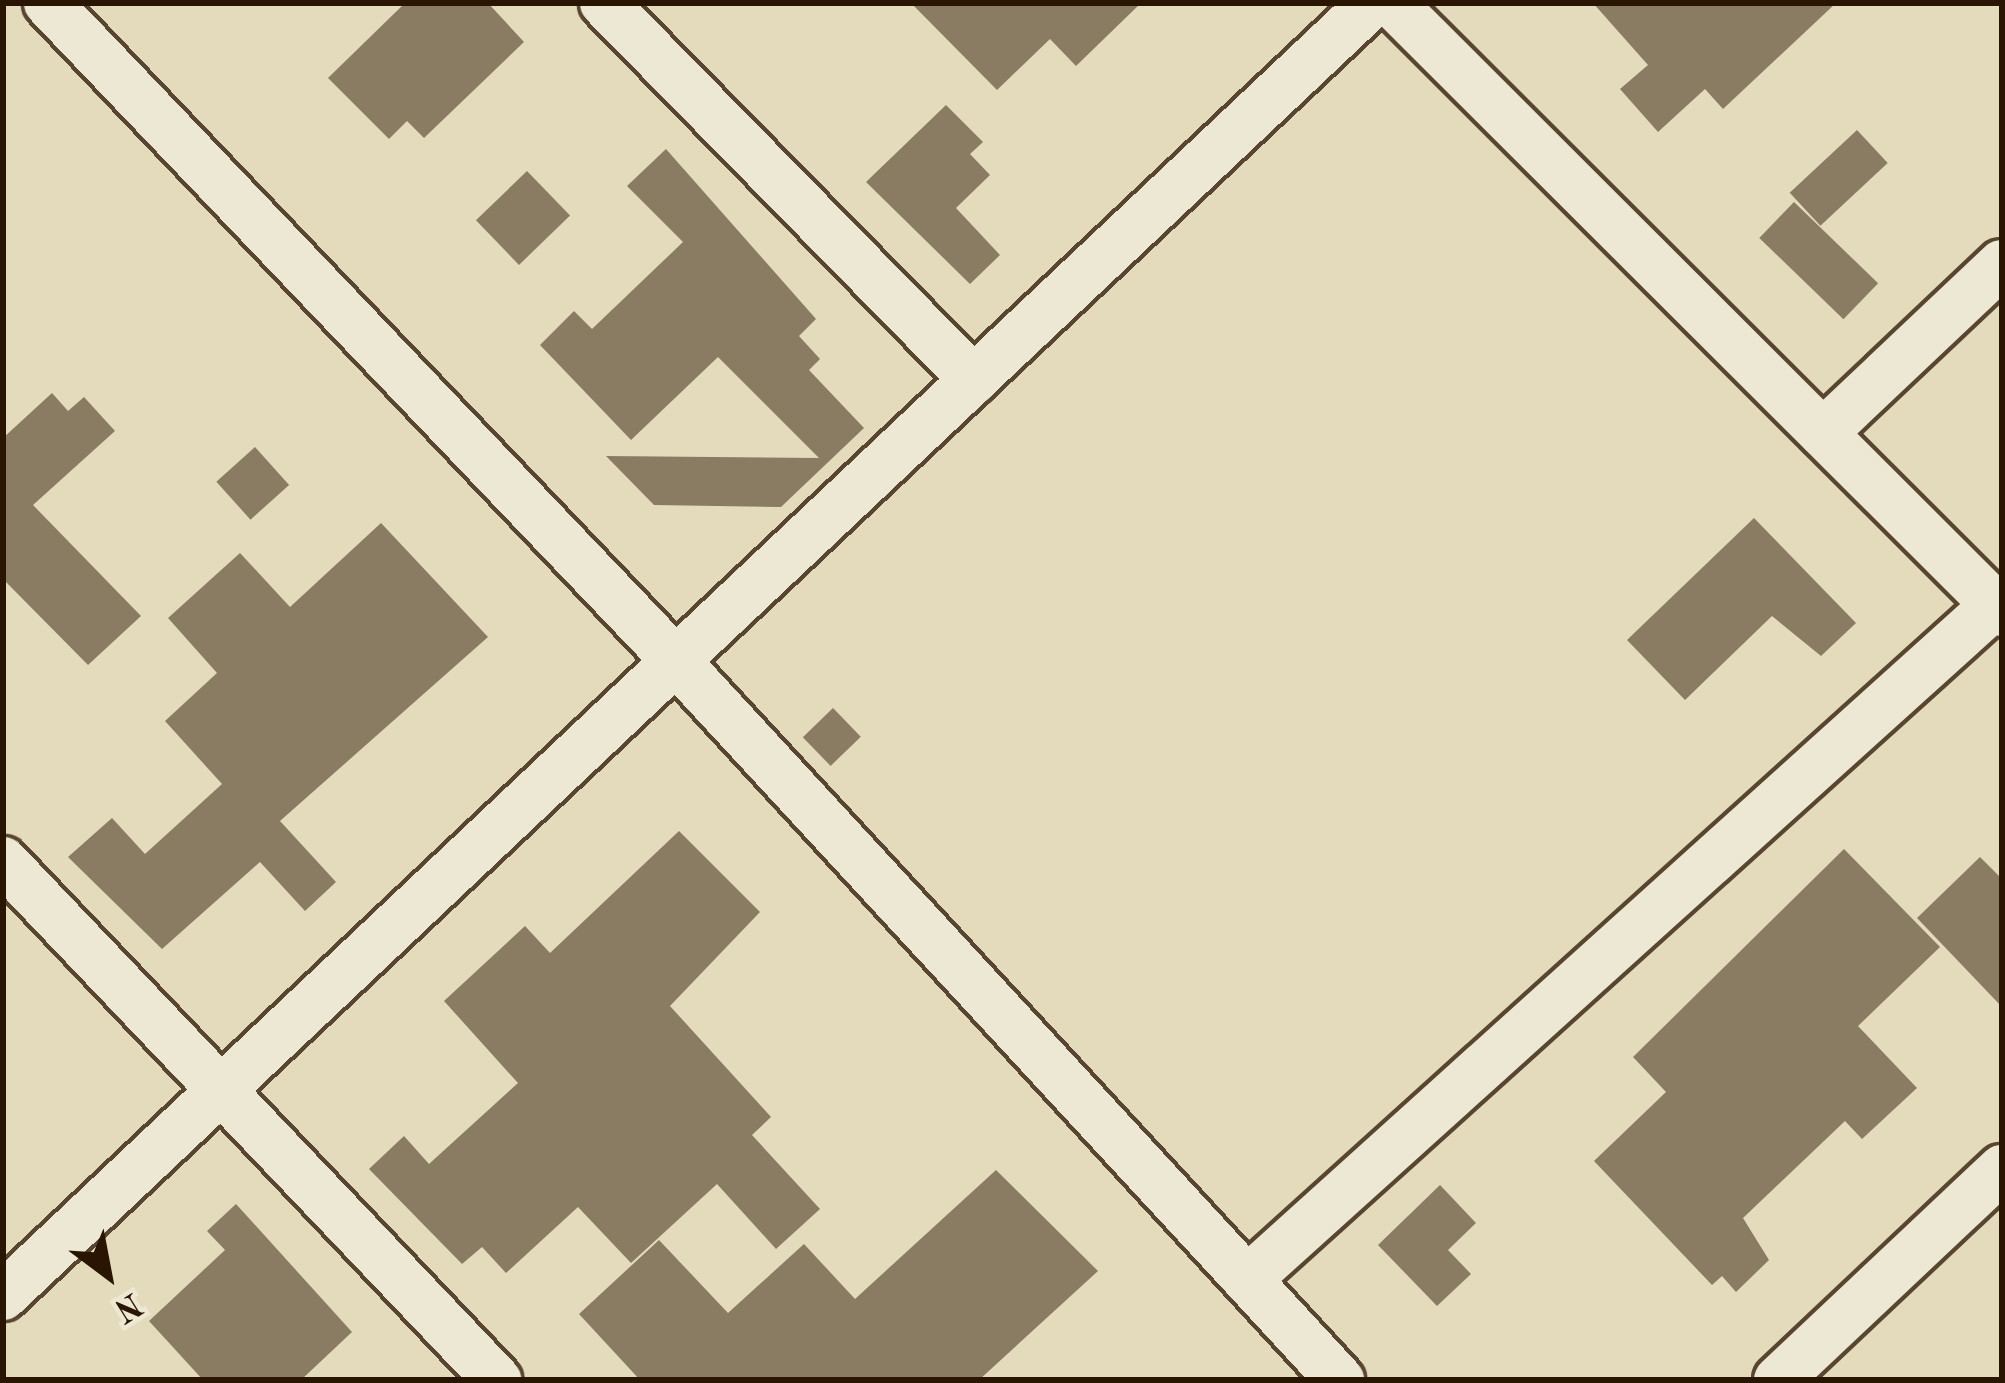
<!DOCTYPE html>
<style>
body{margin:0}
#map{position:relative;width:2005px;height:1383px;overflow:hidden;background:#e3dbbc;font-family:"Old Standard TT",serif}
div>[style]{position:absolute}
[style*='--x']{left:calc(var(--x)*1px);top:calc(var(--y)*1px);width:calc(var(--w)*1px);rotate:calc(var(--a)*1deg)}
.building>*{inset:0;background:#8a7c62;transform-origin:0 0}
.roads{filter:drop-shadow(3px 0 #584630) drop-shadow(-3px 0 #584630) drop-shadow(0 3px #584630) drop-shadow(0 -3px #584630)}
.street>*{height:48px;margin:-24px;padding:0 24px;transform-origin:24px;border-radius:24px;background:#ede8d3}
span{translate:-50% -50%;white-space:nowrap;text-align:center;line-height:1.15;-webkit-text-stroke:9px #ede8d3;paint-order:stroke}
.frame{position:absolute;inset:0;border:6px solid #291501;pointer-events:none}
.north{position:absolute;left:48px;top:1215px;width:120px;height:120px;-webkit-text-stroke:9px #ede8d3;paint-order:stroke;rotate:148deg;font-size:33px;font-weight:700;line-height:48px;text-align:center;color:#291501}
.north::after{content:'';display:block;margin:auto;width:42px;height:54px;background:#291501;clip-path:polygon(50% 0,100% 100%,50% 72%,0 100%)}
</style>
<div id="map">
<div class="building">
<div style="clip-path:polygon(405px 3px,488px 3px,524px 42px,424px 138px,407px 121px,389px 139px,328px 78px)"></div>
<div style="clip-path:polygon(911px 3px,1141px 3px,1076px 66px,1050px 39px,997px 90px)"></div>
<div style="clip-path:polygon(1593px 3px,1836px 3px,1723px 109px,1705px 89px,1658px 132px,1620px 89px,1648px 65px)"></div>
<div style="clip-path:polygon(946px 105px,983px 142px,970px 154px,990px 175px,956px 208px,1000px 255px,970px 284px,866px 182px)"></div>
<div style="left:1857px;top:130px;width:45px;height:92px;rotate:47deg"></div>
<div style="clip-path:polygon(666px 149px,816px 319px,799px 336px,820px 359px,809px 370px,864px 428px,781px 507px,654px 505px,606px 456px,819px 458px,718px 357px,631px 440px,540px 345px,574px 311px,592px 329px,683px 242px,627px 186px)"></div>
<div style="left:527px;top:171px;width:62px;height:71px;rotate:46deg"></div>
<div style="left:1794px;top:202px;width:117px;height:50px;rotate:44deg"></div>
<div style="clip-path:polygon(52px 393px,68px 411px,84px 397px,115px 431px,33px 505px,141px 616px,88px 665px,3px 579px,3px 438px)"></div>
<div style="left:255px;top:447px;width:51px;height:52px;rotate:48deg"></div>
<div style="clip-path:polygon(1754px 518px,1856px 623px,1821px 656px,1772px 616px,1685px 700px,1627px 640px)"></div>
<div style="clip-path:polygon(381px 523px,488px 637px,280px 821px,336px 882px,305px 911px,260px 862px,162px 949px,68px 857px,112px 818px,145px 854px,222px 784px,165px 721px,217px 673px,168px 618px,240px 553px,290px 607px)"></div>
<div style="left:833px;top:708px;width:40px;height:42px;rotate:46deg"></div>
<div style="clip-path:polygon(679px 831px,760px 912px,670px 1006px,771px 1117px,752px 1135px,820px 1209px,776px 1249px,717px 1184px,631px 1263px,578px 1207px,506px 1273px,482px 1247px,462px 1264px,369px 1169px,404px 1136px,429px 1164px,518px 1083px,444px 1001px,525px 926px,550px 953px)"></div>
<div style="clip-path:polygon(1844px 849px,1940px 947px,1858px 1026px,1917px 1088px,1862px 1139px,1845px 1121px,1743px 1218px,1769px 1260px,1736px 1292px,1722px 1276px,1712px 1285px,1594px 1161px,1666px 1092px,1633px 1057px)"></div>
<div style="clip-path:polygon(1980px 857px,2002px 879px,2002px 1007px,1917px 918px)"></div>
<div style="clip-path:polygon(996px 1170px,1098px 1271px,979px 1380px,640px 1380px,579px 1314px,659px 1240px,728px 1313px,804px 1244px,855px 1299px)"></div>
<div style="clip-path:polygon(1440px 1185px,1476px 1223px,1448px 1250px,1471px 1274px,1437px 1306px,1378px 1245px)"></div>
<div style="clip-path:polygon(236px 1204px,352px 1332px,301px 1380px,203px 1380px,149px 1321px,225px 1250px,207px 1231px)"></div>
</div>
<div class="roads">
<div class="street">
<div style="--x:48;--y:3;--w:910;--a:46.34"></div>
<div style="--x:676;--y:661;--w:979;--a:47.28"></div>
<div style="--x:604;--y:3;--w:528;--a:45.54"></div>
<div style="--x:1392;--y:3;--w:862;--a:44.95"></div>
<div style="--x:1823;--y:433;--w:246;--a:-43.4"></div>
<div style="--x:3;--y:861;--w:717;--a:46.41"></div>
<div style="--x:1249;--y:1278;--w:1005;--a:-42.06"></div>
<div style="--x:3;--y:1296;--w:1883;--a:-43.36"></div>
<div style="--x:1778;--y:1380;--w:308;--a:-43.3"></div>
</div>
</div>
<div class="frame"></div>
<div class="north">N</div>
</div>
